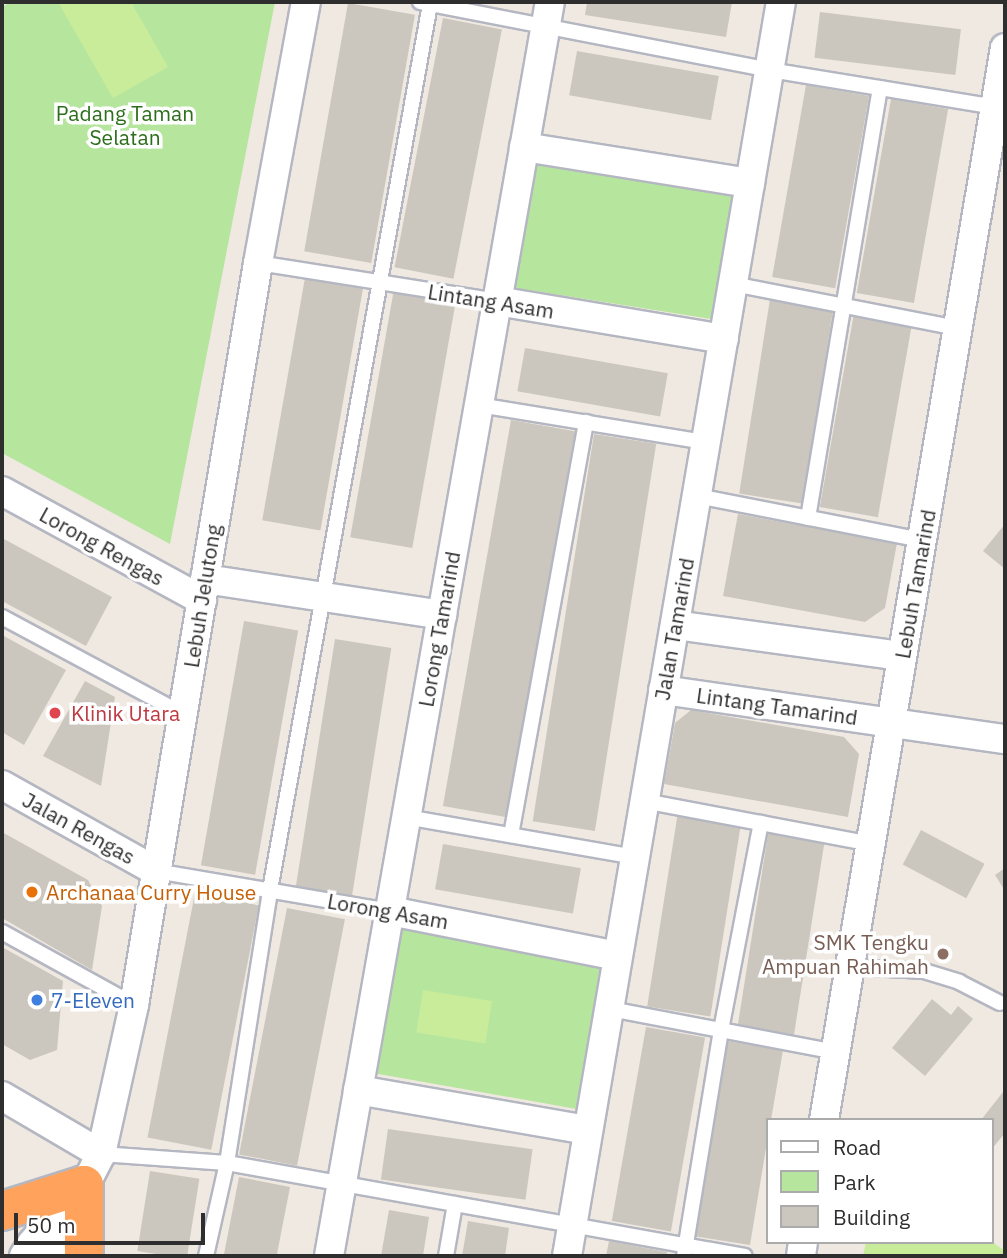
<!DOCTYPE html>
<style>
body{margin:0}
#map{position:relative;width:1007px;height:1258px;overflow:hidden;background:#efe9e1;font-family:"IBM Plex Sans",sans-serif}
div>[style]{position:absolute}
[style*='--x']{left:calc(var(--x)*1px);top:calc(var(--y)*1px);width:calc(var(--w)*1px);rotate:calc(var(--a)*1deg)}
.green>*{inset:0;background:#b6e59e;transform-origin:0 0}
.pitch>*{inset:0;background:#c9ec9a;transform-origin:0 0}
.building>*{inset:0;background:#cbc7bf;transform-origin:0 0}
.roads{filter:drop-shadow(2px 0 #b4b7c1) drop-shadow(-2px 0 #b4b7c1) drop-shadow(0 2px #b4b7c1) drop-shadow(0 -2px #b4b7c1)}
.lane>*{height:14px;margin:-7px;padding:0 7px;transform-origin:7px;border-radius:7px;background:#fff}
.street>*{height:28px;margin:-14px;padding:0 14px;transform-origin:14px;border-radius:14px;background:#fff}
.highway>*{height:38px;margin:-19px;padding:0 19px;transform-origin:19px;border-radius:19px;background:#ffa35c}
.dots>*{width:19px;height:19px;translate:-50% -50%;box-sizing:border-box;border:4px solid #fff;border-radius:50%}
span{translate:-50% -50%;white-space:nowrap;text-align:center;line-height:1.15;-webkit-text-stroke:7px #fff;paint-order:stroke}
.park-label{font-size:21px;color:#2c6e1b}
.street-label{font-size:21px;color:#2e2e2e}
.health-label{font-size:21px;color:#be3a42}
.left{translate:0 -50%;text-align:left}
.food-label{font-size:21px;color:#c56008}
.education-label{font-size:21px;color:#785e54}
.right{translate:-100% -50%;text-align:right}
.shop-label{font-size:21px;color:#366cbe}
.frame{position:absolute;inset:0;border:4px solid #2e2e2e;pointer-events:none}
.legend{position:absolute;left:766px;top:1118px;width:228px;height:126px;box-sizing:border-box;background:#fff;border:2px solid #ababab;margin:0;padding:9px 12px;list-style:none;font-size:21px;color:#2e2e2e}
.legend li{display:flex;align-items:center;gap:14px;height:35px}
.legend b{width:35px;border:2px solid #ababab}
.scale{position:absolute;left:14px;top:1213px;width:191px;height:32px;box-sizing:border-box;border:4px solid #2e2e2e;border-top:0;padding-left:9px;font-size:21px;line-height:24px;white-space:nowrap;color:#2e2e2e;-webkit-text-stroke:5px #fff;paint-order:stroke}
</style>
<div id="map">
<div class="green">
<div style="clip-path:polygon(11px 2px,275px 2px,170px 544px,2px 453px,2px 7px)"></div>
<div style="left:532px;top:155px;width:206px;height:134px;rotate:9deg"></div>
<div style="left:397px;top:928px;width:211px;height:147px;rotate:10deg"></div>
</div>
<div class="pitch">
<div style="clip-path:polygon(58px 2px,131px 2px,168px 67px,113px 98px)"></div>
<div style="left:423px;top:990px;width:70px;height:43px;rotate:9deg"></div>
<div style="clip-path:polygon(991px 1241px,1005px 1251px,1005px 1256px,863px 1256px,866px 1242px)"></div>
</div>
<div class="building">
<div style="clip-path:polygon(587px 2px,732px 2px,726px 37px,585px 15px)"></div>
<div style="left:348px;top:3px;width:68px;height:252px;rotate:10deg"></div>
<div style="left:820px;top:12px;width:142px;height:46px;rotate:7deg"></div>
<div style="left:443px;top:18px;width:60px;height:254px;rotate:11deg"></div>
<div style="left:577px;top:51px;width:144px;height:45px;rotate:10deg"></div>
<div style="left:806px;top:85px;width:64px;height:195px;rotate:10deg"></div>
<div style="left:891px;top:99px;width:58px;height:197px;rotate:10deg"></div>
<div style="left:306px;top:272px;width:59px;height:252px;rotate:10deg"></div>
<div style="left:394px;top:289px;width:63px;height:252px;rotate:10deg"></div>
<div style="left:770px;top:299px;width:64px;height:197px;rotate:9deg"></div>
<div style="left:854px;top:313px;width:59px;height:197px;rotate:10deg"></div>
<div style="left:525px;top:348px;width:145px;height:44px;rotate:10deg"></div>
<div style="left:511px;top:420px;width:65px;height:392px;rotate:10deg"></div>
<div style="left:594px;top:434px;width:63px;height:392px;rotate:9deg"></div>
<div style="clip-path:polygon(738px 514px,897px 543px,885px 608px,865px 622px,723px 596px)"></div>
<div style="clip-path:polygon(1005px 524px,1005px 569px,983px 551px)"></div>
<div style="clip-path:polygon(2px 538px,112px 597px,86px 646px,2px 601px)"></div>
<div style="left:244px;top:621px;width:55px;height:248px;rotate:10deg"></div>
<div style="clip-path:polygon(2px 635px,66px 670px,24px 745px,2px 732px)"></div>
<div style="left:335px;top:639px;width:57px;height:252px;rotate:9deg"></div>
<div style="clip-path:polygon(85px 681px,115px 697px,101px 786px,43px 756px)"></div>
<div style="clip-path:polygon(691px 710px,844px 737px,859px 754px,848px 817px,664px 784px,675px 723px)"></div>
<div style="left:678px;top:812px;width:64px;height:197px;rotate:9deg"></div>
<div style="left:769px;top:828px;width:57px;height:200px;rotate:9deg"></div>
<div style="left:921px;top:830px;width:72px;height:39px;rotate:28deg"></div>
<div style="clip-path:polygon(2px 832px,88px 880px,102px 906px,92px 970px,2px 918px)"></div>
<div style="left:443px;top:844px;width:140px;height:46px;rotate:10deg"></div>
<div style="clip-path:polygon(1005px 868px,1005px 891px,995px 875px)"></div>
<div style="left:195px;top:893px;width:65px;height:249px;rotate:11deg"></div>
<div style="left:287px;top:908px;width:59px;height:251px;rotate:11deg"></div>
<div style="clip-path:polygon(2px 947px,63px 981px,57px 1050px,30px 1060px,2px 1044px)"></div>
<div style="clip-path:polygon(932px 999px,951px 1015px,958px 1006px,973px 1019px,925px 1076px,892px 1048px)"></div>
<div style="left:646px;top:1027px;width:60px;height:197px;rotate:10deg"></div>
<div style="clip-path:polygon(727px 1041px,783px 1050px,771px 1120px,767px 1120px,767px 1142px,750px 1245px,693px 1236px)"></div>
<div style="clip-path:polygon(1003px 1092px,1005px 1133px,991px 1150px,991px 1120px,981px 1120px)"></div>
<div style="left:388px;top:1129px;width:146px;height:51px;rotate:8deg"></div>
<div style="left:150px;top:1171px;width:50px;height:81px;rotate:9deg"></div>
<div style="left:239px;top:1177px;width:52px;height:81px;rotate:11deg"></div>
<div style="clip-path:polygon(389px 1210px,429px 1217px,423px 1256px,381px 1256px)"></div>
<div style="clip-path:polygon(468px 1221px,509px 1228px,505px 1256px,462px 1256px)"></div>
<div style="clip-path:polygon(609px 1241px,667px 1252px,666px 1256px,606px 1256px)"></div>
</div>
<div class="roads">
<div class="lane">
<div style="--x:420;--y:2;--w:357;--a:11"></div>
<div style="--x:770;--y:70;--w:228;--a:9.3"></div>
<div style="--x:258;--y:263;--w:242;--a:9"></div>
<div style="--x:733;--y:284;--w:229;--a:11.1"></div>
<div style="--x:479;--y:405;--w:230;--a:9.3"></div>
<div style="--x:697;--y:496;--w:229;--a:11.1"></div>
<div style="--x:808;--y:518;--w:436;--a:-80.5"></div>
<div style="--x:2;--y:617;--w:205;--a:28.2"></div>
<div style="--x:644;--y:801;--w:231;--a:10.7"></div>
<div style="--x:406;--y:817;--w:232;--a:9.9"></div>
<div style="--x:511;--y:835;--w:420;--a:-79.7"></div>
<div style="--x:156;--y:871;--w:237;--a:9.7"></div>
<div style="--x:2;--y:932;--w:151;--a:28.9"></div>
<div style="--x:850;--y:967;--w:74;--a:3.1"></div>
<div style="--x:924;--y:971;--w:37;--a:17"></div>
<div style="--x:959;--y:982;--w:46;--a:27.1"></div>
<div style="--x:610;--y:1009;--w:229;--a:10.8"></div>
<div style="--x:101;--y:1154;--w:126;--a:4.1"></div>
<div style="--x:227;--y:1163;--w:526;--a:10.18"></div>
<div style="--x:206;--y:1256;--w:95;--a:-77.3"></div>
<div style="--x:227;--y:1163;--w:276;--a:-81"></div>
<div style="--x:270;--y:890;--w:900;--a:-79.76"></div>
<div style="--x:446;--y:1256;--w:53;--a:-80.2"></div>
<div style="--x:684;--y:1256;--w:229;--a:-80.7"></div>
<div style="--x:721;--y:1030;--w:211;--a:-79.1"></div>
</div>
<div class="street">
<div style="--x:524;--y:147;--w:229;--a:9.1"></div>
<div style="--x:497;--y:301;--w:230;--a:9.5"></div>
<div style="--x:2;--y:491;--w:228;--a:28.6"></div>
<div style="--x:205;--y:579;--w:240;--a:8.6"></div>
<div style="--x:675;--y:625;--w:229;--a:7.8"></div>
<div style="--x:663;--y:690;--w:345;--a:8.2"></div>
<div style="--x:2;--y:785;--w:176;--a:29.2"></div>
<div style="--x:390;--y:911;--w:232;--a:11.2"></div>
<div style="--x:358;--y:1090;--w:233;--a:9.9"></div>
<div style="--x:2;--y:1096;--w:115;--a:30.4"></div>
<div style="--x:824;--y:1120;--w:1087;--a:-80.42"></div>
<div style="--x:24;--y:1256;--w:15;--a:-58"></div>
<div style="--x:32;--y:1243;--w:47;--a:-48.5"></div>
<div style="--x:49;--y:1256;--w:114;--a:-63"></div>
<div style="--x:101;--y:1154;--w:153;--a:-77.5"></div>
<div style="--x:134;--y:1005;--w:752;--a:-80.51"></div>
<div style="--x:258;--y:263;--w:265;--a:-79.6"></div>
<div style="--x:329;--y:1256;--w:1273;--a:-80.01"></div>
<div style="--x:567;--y:1256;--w:1272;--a:-80.32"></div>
<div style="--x:801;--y:1256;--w:14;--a:-82"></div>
</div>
<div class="highway">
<div style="--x:2;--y:1211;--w:86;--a:-17.6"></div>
<div style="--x:84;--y:1185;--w:71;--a:90"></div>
</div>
</div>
<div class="dots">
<div style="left:55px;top:713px;background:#e0444e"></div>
<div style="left:32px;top:892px;background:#e8710a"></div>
<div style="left:943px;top:954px;background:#8d6e63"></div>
<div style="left:37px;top:1000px;background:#3f7fe0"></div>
</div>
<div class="park-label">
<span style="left:125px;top:125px">Padang Taman<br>Selatan</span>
</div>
<div class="street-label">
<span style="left:491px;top:301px;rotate:9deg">Lintang Asam</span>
<span style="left:102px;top:546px;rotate:29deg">Lorong Rengas</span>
<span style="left:915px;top:584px;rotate:-80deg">Lebuh Tamarind</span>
<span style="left:202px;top:596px;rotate:-81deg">Lebuh Jelutong</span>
<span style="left:439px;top:629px;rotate:-80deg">Lorong Tamarind</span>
<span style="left:674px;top:629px;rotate:-80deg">Jalan Tamarind</span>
<span style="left:777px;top:706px;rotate:8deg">Lintang Tamarind</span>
<span style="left:79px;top:828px;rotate:29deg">Jalan Rengas</span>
<span style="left:388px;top:911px;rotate:10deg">Lorong Asam</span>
</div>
<div class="health-label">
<span class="left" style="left:71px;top:713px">Klinik Utara</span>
</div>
<div class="food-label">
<span class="left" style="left:46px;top:892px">Archanaa Curry House</span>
</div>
<div class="education-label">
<span class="right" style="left:929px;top:954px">SMK Tengku<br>Ampuan Rahimah</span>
</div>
<div class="shop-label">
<span class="left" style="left:51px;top:1000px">7-Eleven</span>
</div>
<div class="frame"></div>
<ul class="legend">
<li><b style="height:9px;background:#fff"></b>Road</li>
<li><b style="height:19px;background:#b6e59e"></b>Park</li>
<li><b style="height:19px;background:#cbc7bf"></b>Building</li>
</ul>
<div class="scale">50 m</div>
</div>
